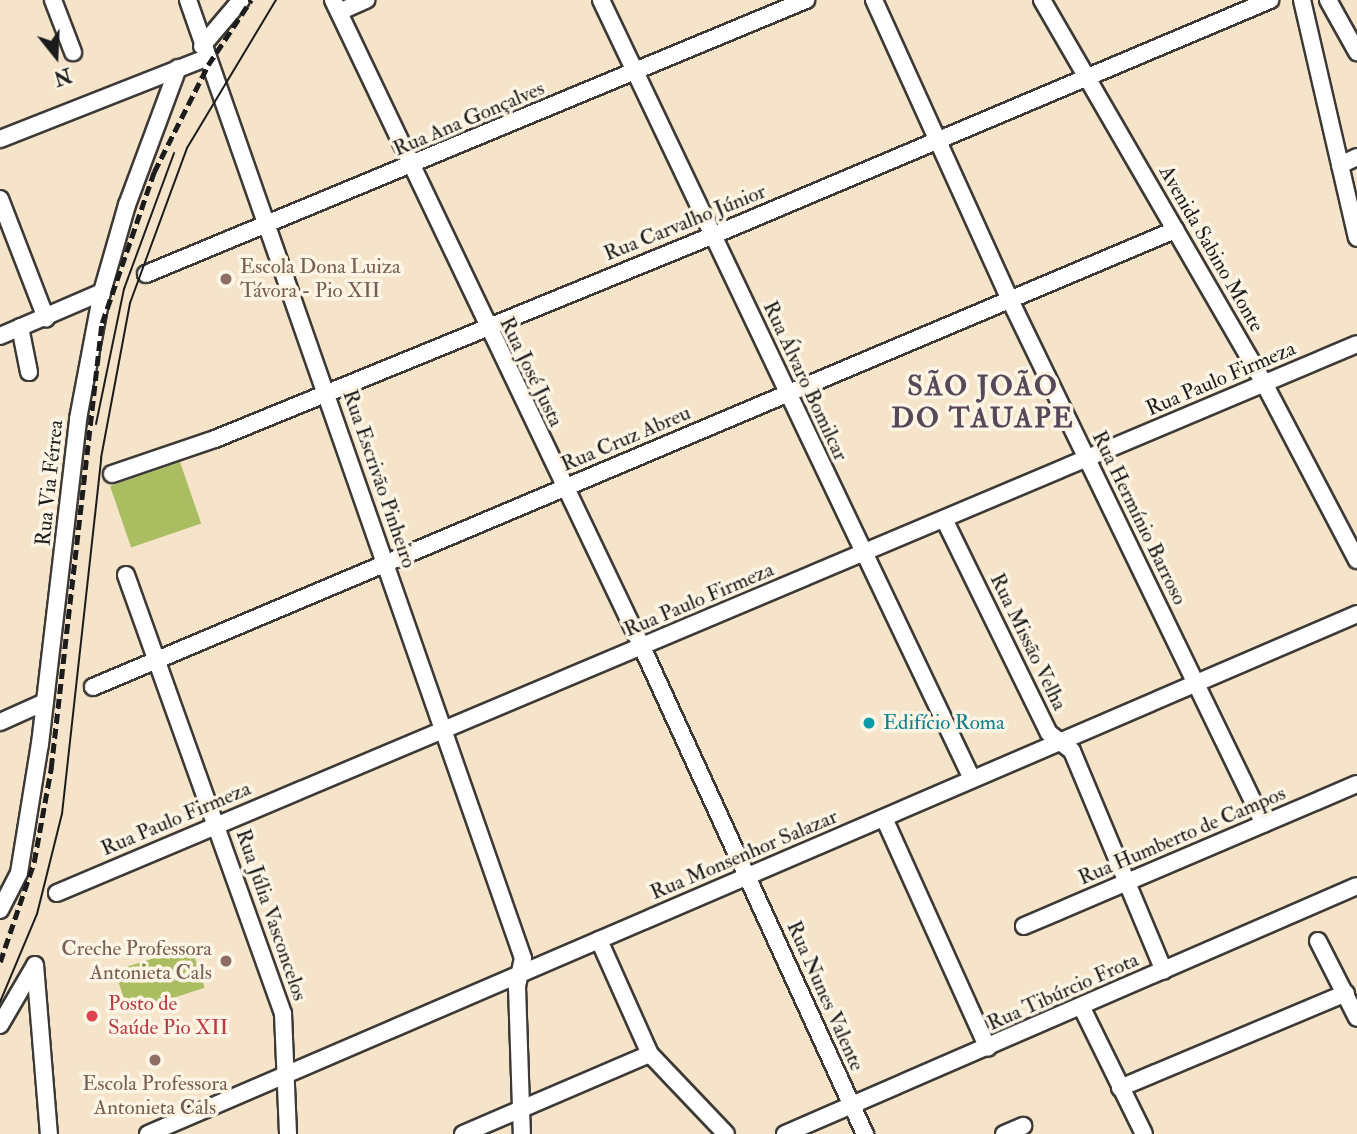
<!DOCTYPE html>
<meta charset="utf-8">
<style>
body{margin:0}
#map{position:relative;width:1357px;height:1134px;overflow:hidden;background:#f5e4c9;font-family:"IM FELL Double Pica",serif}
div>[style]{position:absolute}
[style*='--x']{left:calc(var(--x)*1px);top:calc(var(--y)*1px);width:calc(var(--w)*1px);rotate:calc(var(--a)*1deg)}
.green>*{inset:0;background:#abbd61;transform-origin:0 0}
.roads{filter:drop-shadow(2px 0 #3d3a36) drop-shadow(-2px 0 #3d3a36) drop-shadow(0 2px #3d3a36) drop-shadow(0 -2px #3d3a36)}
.minor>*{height:16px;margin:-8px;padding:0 8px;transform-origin:8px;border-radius:8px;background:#fff}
.tram>*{height:2px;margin:-1px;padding:0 1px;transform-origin:1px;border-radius:1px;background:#1c1c1c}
.rail>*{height:4.5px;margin-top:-2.25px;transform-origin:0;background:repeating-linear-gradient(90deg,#1c1c1c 0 10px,transparent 0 15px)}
.dots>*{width:19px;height:19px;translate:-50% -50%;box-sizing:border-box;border:4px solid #fcf5e5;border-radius:50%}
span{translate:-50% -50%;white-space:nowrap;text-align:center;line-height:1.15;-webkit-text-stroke:7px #fcf5e5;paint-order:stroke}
.street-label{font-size:21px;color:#1c1c1c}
.education-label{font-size:21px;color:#785e54}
.left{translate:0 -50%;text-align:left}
.right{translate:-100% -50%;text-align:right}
.culture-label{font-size:21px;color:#0d838f}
.health-label{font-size:21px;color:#be3a42}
.district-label{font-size:28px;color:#574758;font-weight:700;letter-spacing:2px}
.north{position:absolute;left:21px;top:21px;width:70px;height:70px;-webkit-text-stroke:5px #fcf5e5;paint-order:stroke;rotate:162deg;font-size:19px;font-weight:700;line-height:28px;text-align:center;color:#1c1c1c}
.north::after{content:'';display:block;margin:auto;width:24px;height:32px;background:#1c1c1c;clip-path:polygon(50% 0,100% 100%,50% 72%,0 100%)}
</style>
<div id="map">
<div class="green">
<div style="left:180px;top:462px;width:65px;height:74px;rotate:71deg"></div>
<div style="left:191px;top:946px;width:44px;height:80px;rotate:72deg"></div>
</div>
<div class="roads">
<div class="minor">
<div style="--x:53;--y:0;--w:56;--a:69"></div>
<div style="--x:188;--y:0;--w:1015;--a:70.73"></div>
<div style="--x:523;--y:958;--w:30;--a:102"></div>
<div style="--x:517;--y:987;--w:147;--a:88.1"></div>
<div style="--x:333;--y:0;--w:717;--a:64.47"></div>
<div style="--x:642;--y:647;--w:536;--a:65.4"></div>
<div style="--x:601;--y:0;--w:863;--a:64.53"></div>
<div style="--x:874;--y:0;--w:329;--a:65.6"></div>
<div style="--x:1010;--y:300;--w:582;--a:64.14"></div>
<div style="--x:1042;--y:0;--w:443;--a:59.9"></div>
<div style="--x:1264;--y:383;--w:200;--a:62.3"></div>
<div style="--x:1302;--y:0;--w:244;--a:77"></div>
<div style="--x:1328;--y:0;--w:60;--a:60.9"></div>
<div style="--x:339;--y:12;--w:30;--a:-24"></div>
<div style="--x:202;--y:46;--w:60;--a:-49.7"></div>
<div style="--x:0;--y:139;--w:221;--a:-21.5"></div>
<div style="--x:1340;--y:165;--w:19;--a:-25"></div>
<div style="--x:0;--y:199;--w:128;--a:68.9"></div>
<div style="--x:146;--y:274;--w:715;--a:-22.55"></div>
<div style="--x:20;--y:327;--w:46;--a:78.7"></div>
<div style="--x:0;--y:336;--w:111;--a:-23.3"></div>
<div style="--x:112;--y:474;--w:109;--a:-18.8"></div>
<div style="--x:215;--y:439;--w:539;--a:-22.24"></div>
<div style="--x:714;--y:235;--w:604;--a:-22.91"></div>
<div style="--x:944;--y:519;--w:238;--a:63.9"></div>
<div style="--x:1049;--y:733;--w:29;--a:38"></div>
<div style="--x:1072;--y:751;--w:238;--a:67.3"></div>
<div style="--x:126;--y:575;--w:466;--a:70.3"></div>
<div style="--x:283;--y:1014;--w:120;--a:87.6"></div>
<div style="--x:93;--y:687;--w:1175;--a:-22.9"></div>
<div style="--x:0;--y:722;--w:49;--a:-24"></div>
<div style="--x:884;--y:818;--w:252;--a:65.7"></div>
<div style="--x:57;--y:893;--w:1411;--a:-22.89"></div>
<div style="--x:0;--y:910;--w:42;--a:-62.8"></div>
<div style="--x:19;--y:873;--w:131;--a:-80.8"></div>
<div style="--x:40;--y:744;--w:327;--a:-83.3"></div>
<div style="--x:78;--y:419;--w:129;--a:-79.3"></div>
<div style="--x:102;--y:292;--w:91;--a:-74"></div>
<div style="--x:127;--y:205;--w:146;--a:-69.6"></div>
<div style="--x:1024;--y:926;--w:362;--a:-23.1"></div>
<div style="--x:599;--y:940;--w:125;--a:65.9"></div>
<div style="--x:650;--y:1054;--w:110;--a:46.5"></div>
<div style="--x:1318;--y:941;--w:86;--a:63.1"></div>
<div style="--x:35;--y:965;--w:170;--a:85.3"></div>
<div style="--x:1082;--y:1008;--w:140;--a:63.8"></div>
<div style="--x:0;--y:1025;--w:69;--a:-59.7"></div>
<div style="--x:1120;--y:1088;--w:245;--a:-22.8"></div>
<div style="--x:148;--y:1134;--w:1316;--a:-23.27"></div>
<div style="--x:463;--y:1134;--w:203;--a:-23.2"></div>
<div style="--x:785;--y:1134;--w:623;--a:-23.44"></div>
<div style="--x:1004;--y:1134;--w:21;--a:-23"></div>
</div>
</div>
<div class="tram">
<div style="--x:96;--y:424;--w:138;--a:-78.3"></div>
<div style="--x:124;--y:289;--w:145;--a:-69.8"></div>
<div style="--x:0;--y:1002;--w:95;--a:-67.2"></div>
<div style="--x:37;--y:914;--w:103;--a:-76"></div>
<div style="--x:62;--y:814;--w:358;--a:-83.7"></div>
<div style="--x:101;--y:458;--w:158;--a:-79.4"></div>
<div style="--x:130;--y:303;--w:165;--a:-69.8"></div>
<div style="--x:187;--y:148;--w:173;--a:-59"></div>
</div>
<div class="rail">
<div style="--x:0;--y:962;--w:106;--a:-71.2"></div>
<div style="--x:34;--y:862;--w:96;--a:-79.7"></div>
<div style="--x:51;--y:768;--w:448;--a:-83.5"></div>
<div style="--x:102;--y:323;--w:160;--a:-71"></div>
<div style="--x:154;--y:172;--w:120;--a:-63.2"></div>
<div style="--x:208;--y:65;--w:78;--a:-56.5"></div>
</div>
<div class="dots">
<div style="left:226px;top:279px;background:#8d6e63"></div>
<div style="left:869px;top:723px;background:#0f9aa8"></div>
<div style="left:226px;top:961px;background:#8d6e63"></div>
<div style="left:92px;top:1016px;background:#e0444e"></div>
<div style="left:155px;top:1060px;background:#8d6e63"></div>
</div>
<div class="street-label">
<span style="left:469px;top:119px;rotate:-23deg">Rua Ana Gonçalves</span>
<span style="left:685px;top:223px;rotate:-22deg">Rua Carvalho Júnior</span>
<span style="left:1211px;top:249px;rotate:60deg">Avenida Sabino Monte</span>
<span style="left:531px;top:372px;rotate:64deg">Rua José Justa</span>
<span style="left:1221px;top:379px;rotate:-23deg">Rua Paulo Firmeza</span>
<span style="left:805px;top:381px;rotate:65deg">Rua Álvaro Bomilcar</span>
<span style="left:626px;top:439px;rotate:-23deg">Rua Cruz Abreu</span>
<span style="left:379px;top:479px;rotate:71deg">Rua Escrivão Pinheiro</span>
<span style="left:50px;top:483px;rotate:-84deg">Rua Via Férrea</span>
<span style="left:1139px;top:518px;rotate:64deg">Rua Hermínio Barroso</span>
<span style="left:699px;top:600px;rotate:-23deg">Rua Paulo Firmeza</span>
<span style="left:1028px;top:642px;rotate:64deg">Rua Missão Velha</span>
<span style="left:176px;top:819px;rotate:-23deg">Rua Paulo Firmeza</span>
<span style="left:1182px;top:836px;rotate:-23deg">Rua Humberto de Campos</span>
<span style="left:744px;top:855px;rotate:-23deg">Rua Monsenhor Salazar</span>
<span style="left:271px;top:915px;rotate:71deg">Rua Júlia Vasconcelos</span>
<span style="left:1063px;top:992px;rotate:-24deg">Rua Tibúrcio Frota</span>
<span style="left:825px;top:996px;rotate:66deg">Rua Nunes Valente</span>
</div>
<div class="education-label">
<span class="left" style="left:240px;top:279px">Escola Dona Luiza<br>Távora - Pio XII</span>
<span class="right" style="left:212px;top:961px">Creche Professora<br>Antonieta Cals</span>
<span style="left:155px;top:1096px">Escola Professora<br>Antonieta Cals</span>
</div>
<div class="culture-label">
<span class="left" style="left:883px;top:723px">Edifício Roma</span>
</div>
<div class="health-label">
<span class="left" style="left:108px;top:1016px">Posto de<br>Saúde Pio XII</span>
</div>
<div class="district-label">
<span style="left:983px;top:403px">SÃO JOÃO<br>DO TAUAPE</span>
</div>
<div class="north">N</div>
</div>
